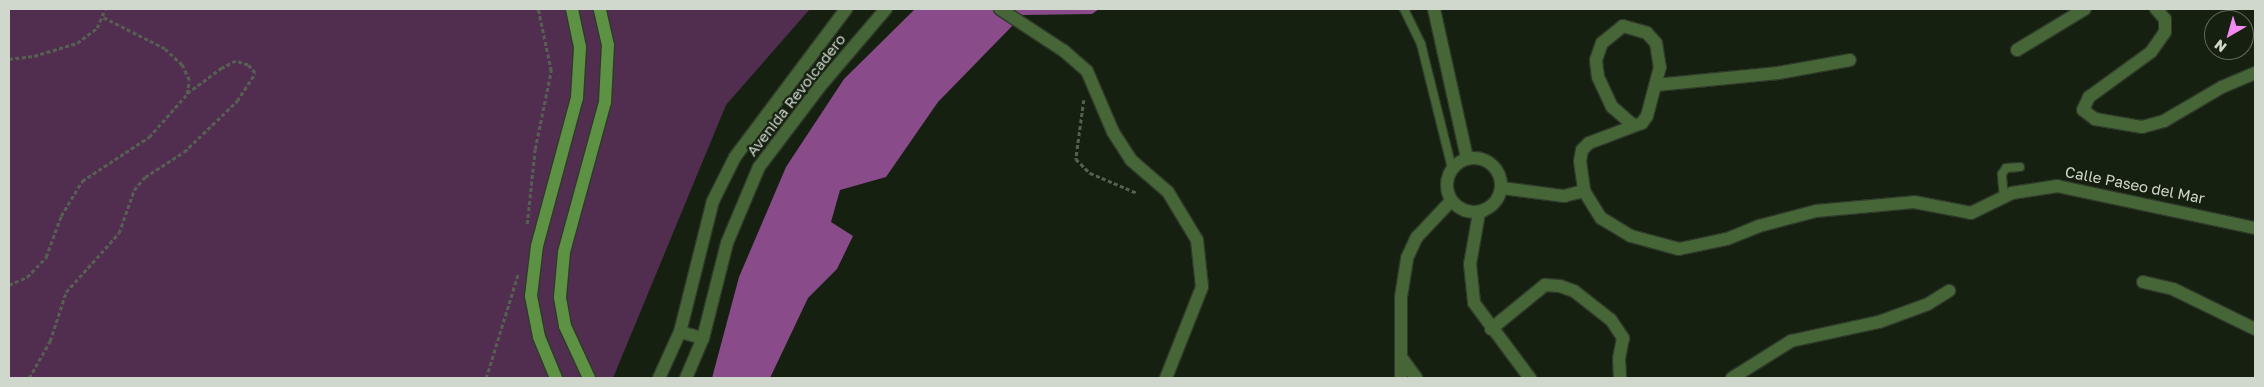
<!DOCTYPE html>
<style>
body{margin:0}
#map{position:relative;width:2264px;height:387px;overflow:hidden;background:#152010;font-family:"Golos Text",sans-serif}
div>[style]{position:absolute}
[style*='--x']{left:calc(var(--x)*1px);top:calc(var(--y)*1px);width:calc(var(--w)*1px);rotate:calc(var(--a)*1deg)}
.green>*{inset:0;background:#512d50}
.water>*{inset:0;background:#894b89}
.path>*{height:2.5px;margin-top:-1.25px;transform-origin:0;background:repeating-linear-gradient(90deg,#566051 0 4px,transparent 0 6.5px)}
.roads{filter:drop-shadow(1px 0 #2f3a2a) drop-shadow(-1px 0 #2f3a2a) drop-shadow(0 1px #2f3a2a) drop-shadow(0 -1px #2f3a2a)}
.lane>*{height:8px;margin:-4px;padding:0 4px;transform-origin:4px;border-radius:4px;background:#466638}
.street>*{height:12px;margin:-6px;padding:0 6px;transform-origin:6px;border-radius:6px;background:#466638}
.street>.ring{margin:-6px;padding:0;box-sizing:content-box;background:none;border:12px solid #466638;border-radius:50%}
.secondary>*{height:12px;margin:-6px;padding:0 6px;transform-origin:6px;border-radius:6px;background:#5d9144}
span{translate:-50% -50%;white-space:nowrap;text-align:center;line-height:1.15;-webkit-text-stroke:4px #152010;paint-order:stroke}
.street-label{font-size:15px;color:#d0d8cd}
.frame{position:absolute;inset:0;border:10px solid #d0d8cd;pointer-events:none}
.north{position:absolute;left:2204px;top:10px;width:50px;height:50px;box-sizing:border-box;background:#152010;border:1px solid #606a5c;border-radius:50%;rotate:218deg;font-size:14px;font-weight:700;line-height:20px;text-align:center;color:#d0d8cd}
.north::after{content:'';display:block;margin:auto;width:18px;height:22px;background:#f38af2;clip-path:polygon(50% 0,100% 100%,50% 72%,0 100%)}
</style>
<div id="map">
<div class="green">
<div style="clip-path:polygon(9px 9px,810px 9px,726px 105px,613px 378px,9px 378px)"></div>
</div>
<div class="water">
<div style="clip-path:polygon(915px 9px,1099px 9px,1092px 14px,1023px 15px,938px 102px,886px 177px,840px 190px,831px 222px,853px 236px,837px 269px,808px 298px,770px 378px,712px 378px,739px 277px,786px 167px,844px 79px)"></div>
</div>
<div class="path">
<div style="--x:9;--y:59;--w:25;--a:-7"></div>
<div style="--x:34;--y:56;--w:45;--a:-16.8"></div>
<div style="--x:77;--y:43;--w:25;--a:-37"></div>
<div style="--x:97;--y:28;--w:21;--a:-67"></div>
<div style="--x:1084;--y:100;--w:60;--a:97.7"></div>
<div style="--x:1076;--y:159;--w:20;--a:45"></div>
<div style="--x:1090;--y:173;--w:51;--a:23.1"></div>
<div style="--x:527;--y:224;--w:75;--a:-83.9"></div>
<div style="--x:535;--y:149;--w:80;--a:-78.4"></div>
<div style="--x:551;--y:71;--w:63;--a:-101.8"></div>
<div style="--x:9;--y:285;--w:20;--a:-24"></div>
<div style="--x:27;--y:277;--w:28;--a:-46"></div>
<div style="--x:46;--y:257;--w:44;--a:-69.9"></div>
<div style="--x:61;--y:216;--w:41;--a:-59"></div>
<div style="--x:82;--y:181;--w:80;--a:-33.3"></div>
<div style="--x:149;--y:137;--w:57;--a:-48.5"></div>
<div style="--x:187;--y:94;--w:14;--a:-82"></div>
<div style="--x:189;--y:80;--w:17;--a:-115"></div>
<div style="--x:182;--y:65;--w:23;--a:-137"></div>
<div style="--x:165;--y:49;--w:71;--a:-153.1"></div>
<div style="--x:29;--y:378;--w:43;--a:-60.4"></div>
<div style="--x:50;--y:341;--w:52;--a:-71.9"></div>
<div style="--x:66;--y:292;--w:79;--a:-48.1"></div>
<div style="--x:119;--y:233;--w:46;--a:-70.8"></div>
<div style="--x:134;--y:190;--w:17;--a:-50"></div>
<div style="--x:145;--y:177;--w:46;--a:-32.7"></div>
<div style="--x:184;--y:152;--w:74;--a:-43.9"></div>
<div style="--x:237;--y:101;--w:33;--a:-57"></div>
<div style="--x:255;--y:73;--w:11;--a:-131"></div>
<div style="--x:248;--y:65;--w:13;--a:-162"></div>
<div style="--x:236;--y:61;--w:16;--a:153"></div>
<div style="--x:222;--y:68;--w:44;--a:143.4"></div>
<div style="--x:486;--y:378;--w:109;--a:-72.9"></div>
</div>
<div class="roads">
<div class="lane">
<div style="--x:1404;--y:9;--w:39;--a:64"></div>
<div style="--x:1421;--y:44;--w:128;--a:76"></div>
<div style="--x:2004;--y:199;--w:25;--a:-95"></div>
<div style="--x:2002;--y:174;--w:7;--a:-56"></div>
<div style="--x:2006;--y:168;--w:14;--a:-4"></div>
</div>
<div class="street">
<div style="--x:1000;--y:9;--w:77;--a:33.3"></div>
<div style="--x:1064;--y:51;--w:30;--a:41"></div>
<div style="--x:1087;--y:71;--w:66;--a:66.9"></div>
<div style="--x:1113;--y:132;--w:33;--a:57"></div>
<div style="--x:1131;--y:160;--w:49;--a:40.9"></div>
<div style="--x:1168;--y:192;--w:56;--a:58.9"></div>
<div style="--x:1197;--y:240;--w:47;--a:83.9"></div>
<div style="--x:1202;--y:287;--w:98;--a:111.6"></div>
<div style="--x:1434;--y:9;--w:153;--a:77.5"></div>
<div style="--x:2156;--y:9;--w:13;--a:48"></div>
<div style="--x:2165;--y:19;--w:13;--a:90"></div>
<div style="--x:2165;--y:32;--w:24;--a:125"></div>
<div style="--x:2151;--y:52;--w:77;--a:144"></div>
<div style="--x:2089;--y:97;--w:14;--a:115"></div>
<div style="--x:2083;--y:110;--w:15;--a:37"></div>
<div style="--x:2095;--y:119;--w:48;--a:9.7"></div>
<div style="--x:2142;--y:127;--w:23;--a:-15"></div>
<div style="--x:2164;--y:121;--w:67;--a:-30.4"></div>
<div style="--x:2222;--y:87;--w:36;--a:-23"></div>
<div style="--x:2017;--y:50;--w:79;--a:-31.1"></div>
<div style="--x:1656;--y:85;--w:123;--a:-5.6"></div>
<div style="--x:1778;--y:73;--w:73;--a:-10.2"></div>
<div style="--x:1633;--y:125;--w:28;--a:-139"></div>
<div style="--x:1612;--y:107;--w:33;--a:-115"></div>
<div style="--x:1598;--y:77;--w:17;--a:-97"></div>
<div style="--x:1596;--y:60;--w:18;--a:-71"></div>
<div style="--x:1602;--y:43;--w:27;--a:-39"></div>
<div style="--x:1623;--y:26;--w:25;--a:16"></div>
<div style="--x:1647;--y:33;--w:13;--a:48"></div>
<div style="--x:1656;--y:43;--w:24;--a:81"></div>
<div style="--x:1660;--y:67;--w:51;--a:104.9"></div>
<div style="--x:1647;--y:116;--w:9;--a:126"></div>
<div style="--x:1642;--y:123;--w:57;--a:159.3"></div>
<div style="--x:1589;--y:143;--w:10;--a:135"></div>
<div style="--x:1582;--y:150;--w:11;--a:100"></div>
<div style="--x:1580;--y:161;--w:30;--a:82"></div>
<div style="--x:1584;--y:191;--w:32;--a:58"></div>
<div style="--x:1601;--y:218;--w:35;--a:31"></div>
<div style="--x:1631;--y:236;--w:50;--a:15.2"></div>
<div style="--x:1679;--y:249;--w:49;--a:-11.8"></div>
<div style="--x:1727;--y:239;--w:35;--a:-22"></div>
<div style="--x:1759;--y:226;--w:59;--a:-14.7"></div>
<div style="--x:1816;--y:211;--w:98;--a:-5.2"></div>
<div style="--x:1914;--y:202;--w:58;--a:10.9"></div>
<div style="--x:1971;--y:213;--w:46;--a:-26"></div>
<div style="--x:2012;--y:193;--w:46;--a:-8.8"></div>
<div style="--x:2057;--y:186;--w:202;--a:12"></div>
<div class="ring" style="left:1447px;top:158px;width:42px;height:42px"></div>
<div style="--x:1502;--y:188;--w:63;--a:7.4"></div>
<div style="--x:1564;--y:196;--w:21;--a:-14"></div>
<div style="--x:1479;--y:213;--w:52;--a:100"></div>
<div style="--x:1470;--y:264;--w:39;--a:84"></div>
<div style="--x:1474;--y:303;--w:94;--a:53.3"></div>
<div style="--x:2143;--y:282;--w:31;--a:13"></div>
<div style="--x:2173;--y:289;--w:91;--a:26"></div>
<div style="--x:1491;--y:329;--w:70;--a:-39.2"></div>
<div style="--x:1545;--y:285;--w:15;--a:4"></div>
<div style="--x:1560;--y:286;--w:15;--a:20"></div>
<div style="--x:1574;--y:291;--w:47;--a:38.1"></div>
<div style="--x:1611;--y:320;--w:22;--a:56"></div>
<div style="--x:1623;--y:338;--w:21;--a:101"></div>
<div style="--x:1619;--y:359;--w:19;--a:87"></div>
<div style="--x:680;--y:332;--w:24;--a:15"></div>
<div style="--x:1401;--y:357;--w:26;--a:54"></div>
<div style="--x:659;--y:378;--w:51;--a:-65.5"></div>
<div style="--x:680;--y:332;--w:135;--a:-75.9"></div>
<div style="--x:713;--y:201;--w:49;--a:-63.4"></div>
<div style="--x:735;--y:157;--w:185;--a:-53.1"></div>
<div style="--x:686;--y:378;--w:43;--a:-67"></div>
<div style="--x:703;--y:338;--w:98;--a:-75.8"></div>
<div style="--x:727;--y:243;--w:82;--a:-67.2"></div>
<div style="--x:759;--y:167;--w:103;--a:-52.9"></div>
<div style="--x:821;--y:85;--w:100;--a:-49.5"></div>
<div style="--x:1401;--y:378;--w:81;--a:-90"></div>
<div style="--x:1401;--y:297;--w:39;--a:-81"></div>
<div style="--x:1407;--y:258;--w:23;--a:-65"></div>
<div style="--x:1417;--y:237;--w:50;--a:-46.6"></div>
<div style="--x:1732;--y:378;--w:70;--a:-32.1"></div>
<div style="--x:1791;--y:341;--w:90;--a:-12.2"></div>
<div style="--x:1879;--y:322;--w:52;--a:-20.2"></div>
<div style="--x:1928;--y:304;--w:25;--a:-32"></div>
</div>
<div class="secondary">
<div style="--x:556;--y:378;--w:44;--a:-112.5"></div>
<div style="--x:539;--y:337;--w:42;--a:-101"></div>
<div style="--x:531;--y:296;--w:50;--a:-83.2"></div>
<div style="--x:537;--y:246;--w:153;--a:-74.9"></div>
<div style="--x:577;--y:98;--w:51;--a:-86.6"></div>
<div style="--x:580;--y:47;--w:39;--a:-102"></div>
<div style="--x:589;--y:378;--w:57;--a:-114.8"></div>
<div style="--x:565;--y:326;--w:29;--a:-100"></div>
<div style="--x:560;--y:297;--w:45;--a:-84.9"></div>
<div style="--x:564;--y:252;--w:156;--a:-74.7"></div>
<div style="--x:605;--y:102;--w:57;--a:-87"></div>
<div style="--x:608;--y:45;--w:37;--a:-103"></div>
</div>
</div>
<div class="street-label">
<span style="left:796px;top:95px;rotate:-52deg">Avenida Revolcadero</span>
<span style="left:2135px;top:185px;rotate:11deg">Calle Paseo del Mar</span>
</div>
<div class="frame"></div>
<div class="north">N</div>
</div>
